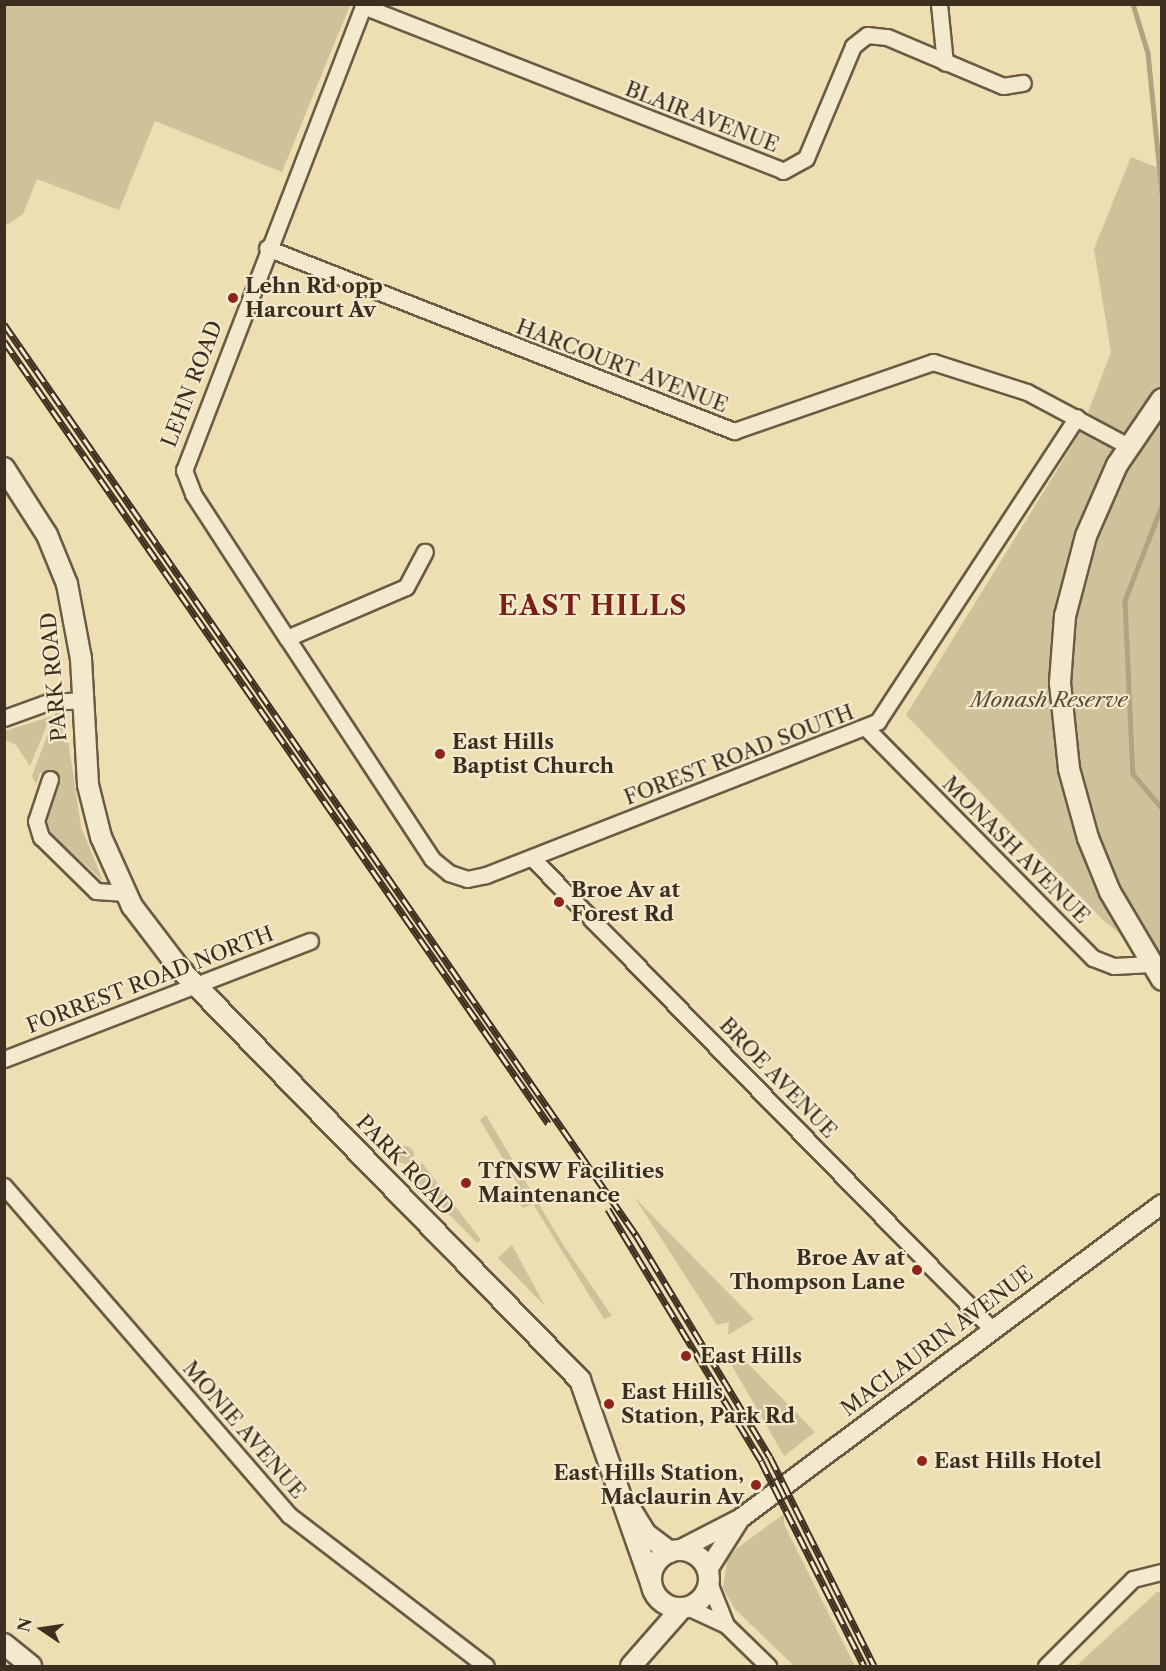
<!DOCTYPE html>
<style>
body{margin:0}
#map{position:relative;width:1166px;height:1671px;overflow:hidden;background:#eddfb2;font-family:"Libre Caslon Text",serif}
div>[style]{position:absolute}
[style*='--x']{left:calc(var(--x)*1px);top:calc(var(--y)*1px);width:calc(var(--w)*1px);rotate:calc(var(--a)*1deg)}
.green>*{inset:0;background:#cfc199}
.round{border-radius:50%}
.stream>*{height:4.5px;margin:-2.25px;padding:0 2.25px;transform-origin:2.25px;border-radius:2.25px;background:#b1a380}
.roads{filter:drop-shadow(2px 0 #695b44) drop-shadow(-2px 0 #695b44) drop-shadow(0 2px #695b44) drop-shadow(0 -2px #695b44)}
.minor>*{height:15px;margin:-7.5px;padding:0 7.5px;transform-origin:7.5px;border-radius:7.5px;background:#f3eacd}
.tertiary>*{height:18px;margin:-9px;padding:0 9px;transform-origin:9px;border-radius:9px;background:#f3eacd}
.secondary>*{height:20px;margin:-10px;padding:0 10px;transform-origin:10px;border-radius:10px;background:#f3eacd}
.secondary>.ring{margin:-10px;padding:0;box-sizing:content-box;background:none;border:20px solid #f3eacd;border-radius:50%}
.rail>*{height:7px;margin-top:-3.5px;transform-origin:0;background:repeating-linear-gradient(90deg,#f3eacd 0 14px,#3d2f1f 0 28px);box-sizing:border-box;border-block:2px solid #3d2f1f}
.dots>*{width:16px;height:16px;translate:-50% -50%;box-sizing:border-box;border:3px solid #f3eacd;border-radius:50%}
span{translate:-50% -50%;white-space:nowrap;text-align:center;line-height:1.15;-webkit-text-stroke:4.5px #f3eacd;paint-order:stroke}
.street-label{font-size:21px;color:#3d2f1f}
.poi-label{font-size:21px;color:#3d2f1f;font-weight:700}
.left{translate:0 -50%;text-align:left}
.right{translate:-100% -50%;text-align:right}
.park-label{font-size:21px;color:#5a4c37;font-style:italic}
.district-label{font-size:27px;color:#7a1f14;font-weight:700;letter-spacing:1.5px}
.frame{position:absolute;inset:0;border:6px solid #3d2f1f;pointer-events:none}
.north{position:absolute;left:12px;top:1599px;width:60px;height:60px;-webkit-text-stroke:4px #f3eacd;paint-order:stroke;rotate:283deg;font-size:16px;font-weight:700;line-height:24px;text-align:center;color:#3d2f1f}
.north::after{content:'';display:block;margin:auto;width:21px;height:27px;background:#3d2f1f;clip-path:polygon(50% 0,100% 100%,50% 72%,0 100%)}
</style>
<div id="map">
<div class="green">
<div style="clip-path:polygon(5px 4px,350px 4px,350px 5px,282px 172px,155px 121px,119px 210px,37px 179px,23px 214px,5px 226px)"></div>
<div style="clip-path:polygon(1131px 157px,1161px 169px,1161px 966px,1104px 921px,906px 715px,1081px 431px,1111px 352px,1094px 249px)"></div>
<div style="clip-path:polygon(57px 709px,65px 719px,81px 827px,103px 881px,41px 824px,57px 778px,40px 773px,36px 784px,32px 776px)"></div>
<div style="clip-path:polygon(52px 716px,48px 723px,30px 766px,16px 745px,5px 740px,5px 731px)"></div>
<div style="clip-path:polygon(486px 1115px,562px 1243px,612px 1316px,604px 1319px,533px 1204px,523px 1208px,509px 1191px,517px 1183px,480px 1120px)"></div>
<div class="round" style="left:396px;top:1146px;width:18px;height:18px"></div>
<div style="clip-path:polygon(422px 1163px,481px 1240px,477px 1243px,411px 1175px)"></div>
<div style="clip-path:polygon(635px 1198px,754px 1319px,728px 1335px,729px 1322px,717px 1325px)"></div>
<div style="clip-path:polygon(512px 1245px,545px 1306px,498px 1258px)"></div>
<div style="clip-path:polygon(736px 1351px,815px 1432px,784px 1456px,727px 1357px)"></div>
<div style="clip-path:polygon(784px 1514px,784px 1524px,855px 1666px,794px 1666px,734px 1608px,723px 1588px,727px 1561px,737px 1548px)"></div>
<div style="clip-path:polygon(1157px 1592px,1161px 1593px,1161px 1666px,1076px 1666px)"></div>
</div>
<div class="stream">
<div style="--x:1133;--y:4;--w:51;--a:73"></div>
<div style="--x:1148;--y:53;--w:141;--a:84.3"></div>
<div style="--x:1162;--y:506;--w:102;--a:111.3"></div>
<div style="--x:1125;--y:601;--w:173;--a:87.4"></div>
<div style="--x:1133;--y:774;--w:45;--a:49.5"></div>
</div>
<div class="roads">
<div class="minor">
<div style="--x:364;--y:4;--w:500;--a:111.1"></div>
<div style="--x:184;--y:470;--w:26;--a:69"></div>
<div style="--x:193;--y:494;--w:172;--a:56.9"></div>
<div style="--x:287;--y:638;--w:264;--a:56.7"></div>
<div style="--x:432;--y:859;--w:22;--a:39"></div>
<div style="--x:449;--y:873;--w:19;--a:18"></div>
<div style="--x:467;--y:879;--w:19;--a:-12"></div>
<div style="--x:486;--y:875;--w:421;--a:-21.4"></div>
<div style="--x:878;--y:721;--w:363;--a:-56.8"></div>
<div style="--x:939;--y:4;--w:59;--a:84.2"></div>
<div style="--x:363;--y:6;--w:451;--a:21.4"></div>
<div style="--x:783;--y:171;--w:26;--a:-29"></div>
<div style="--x:806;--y:158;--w:121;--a:-67.2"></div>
<div style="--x:853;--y:46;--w:18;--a:-38"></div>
<div style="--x:867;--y:35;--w:20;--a:6"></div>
<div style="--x:887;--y:37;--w:126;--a:22.9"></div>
<div style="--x:1003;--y:86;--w:20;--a:-9"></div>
<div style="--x:267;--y:248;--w:502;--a:21.4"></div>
<div style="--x:734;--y:431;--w:211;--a:-19.1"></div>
<div style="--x:933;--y:362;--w:99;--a:17.7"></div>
<div style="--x:1027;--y:392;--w:115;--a:28.1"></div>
<div style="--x:287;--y:638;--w:129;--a:-23.2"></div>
<div style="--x:406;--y:587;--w:40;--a:-62"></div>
<div style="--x:4;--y:718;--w:47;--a:-20"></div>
<div style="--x:48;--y:702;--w:34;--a:-3"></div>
<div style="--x:867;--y:729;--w:322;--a:45.4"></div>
<div style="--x:1093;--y:958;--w:22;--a:21"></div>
<div style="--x:1114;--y:966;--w:37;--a:-3"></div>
<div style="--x:50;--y:779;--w:44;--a:108.4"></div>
<div style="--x:36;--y:821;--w:17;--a:73"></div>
<div style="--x:41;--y:837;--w:77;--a:44.5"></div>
<div style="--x:96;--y:891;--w:29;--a:4"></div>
<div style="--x:532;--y:858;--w:660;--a:45.68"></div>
<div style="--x:4;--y:1059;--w:328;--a:-21.1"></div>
<div style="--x:4;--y:1186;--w:435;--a:49.1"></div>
<div style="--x:289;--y:1515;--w:248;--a:37.5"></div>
<div style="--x:708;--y:1580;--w:48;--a:68.2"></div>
<div style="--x:687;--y:1607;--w:43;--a:24.8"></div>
<div style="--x:726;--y:1625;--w:59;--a:44.3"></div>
<div style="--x:1046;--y:1666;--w:123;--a:-45"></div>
<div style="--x:1133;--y:1579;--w:30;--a:-14"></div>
</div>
<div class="tertiary">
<div style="--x:679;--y:1550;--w:70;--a:-27.3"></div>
<div style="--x:741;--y:1518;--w:525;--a:-36.72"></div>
<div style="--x:707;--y:1571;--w:58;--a:-57.7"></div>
</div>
<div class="secondary">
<div style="--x:1162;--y:399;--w:80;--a:124.3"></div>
<div style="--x:1117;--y:465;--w:77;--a:113.6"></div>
<div style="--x:1086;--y:536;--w:83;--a:104.7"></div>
<div style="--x:1065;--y:616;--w:67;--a:94.3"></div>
<div style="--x:1060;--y:683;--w:86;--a:84"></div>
<div style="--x:1069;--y:769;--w:72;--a:74.6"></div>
<div style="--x:1088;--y:838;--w:58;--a:67.8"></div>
<div style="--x:1110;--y:892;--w:102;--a:59.4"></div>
<div style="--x:4;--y:468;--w:80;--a:57.3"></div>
<div style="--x:47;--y:535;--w:53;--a:67.8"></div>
<div style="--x:67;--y:584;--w:76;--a:79.4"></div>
<div style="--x:81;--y:659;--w:126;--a:86.8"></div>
<div style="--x:88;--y:785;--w:54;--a:76"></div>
<div style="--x:101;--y:837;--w:76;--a:65.8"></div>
<div style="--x:132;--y:906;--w:79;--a:52.7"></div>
<div style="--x:180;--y:969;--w:574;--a:45.78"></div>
<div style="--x:580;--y:1380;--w:215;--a:70.7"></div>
<div style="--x:631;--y:1510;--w:28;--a:58"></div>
<div style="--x:646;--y:1534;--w:30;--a:37"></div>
<div class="ring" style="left:651px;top:1550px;width:38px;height:38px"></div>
<div style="--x:4;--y:1644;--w:35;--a:39"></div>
<div style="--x:631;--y:1666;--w:77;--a:-48.7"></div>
</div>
</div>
<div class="rail">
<div style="--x:4;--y:324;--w:1109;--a:55.25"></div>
<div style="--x:636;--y:1235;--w:259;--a:58.9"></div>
<div style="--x:770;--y:1457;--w:233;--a:63.5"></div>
<div style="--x:4;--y:341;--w:953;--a:55.18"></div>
<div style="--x:608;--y:1209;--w:295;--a:58.7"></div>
<div style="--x:761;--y:1461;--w:229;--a:63.3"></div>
</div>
<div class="dots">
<div style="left:233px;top:298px;background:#8f2418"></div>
<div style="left:440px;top:754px;background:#8f2418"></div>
<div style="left:559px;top:902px;background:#8f2418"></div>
<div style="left:466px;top:1183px;background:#8f2418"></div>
<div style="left:917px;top:1270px;background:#8f2418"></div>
<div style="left:686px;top:1356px;background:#8f2418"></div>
<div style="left:609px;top:1404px;background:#8f2418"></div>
<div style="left:922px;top:1461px;background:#8f2418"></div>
<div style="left:756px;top:1485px;background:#8f2418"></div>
</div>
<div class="street-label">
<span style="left:702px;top:117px;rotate:21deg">BLAIR AVENUE</span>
<span style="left:622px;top:366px;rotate:21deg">HARCOURT AVENUE</span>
<span style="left:192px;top:384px;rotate:-69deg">LEHN ROAD</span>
<span style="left:54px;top:677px;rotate:-95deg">PARK ROAD</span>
<span style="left:739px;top:755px;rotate:-21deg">FOREST ROAD SOUTH</span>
<span style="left:1016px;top:850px;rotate:45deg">MONASH AVENUE</span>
<span style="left:150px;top:980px;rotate:-21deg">FORREST ROAD NORTH</span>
<span style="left:778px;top:1078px;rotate:46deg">BROE AVENUE</span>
<span style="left:405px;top:1165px;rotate:46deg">PARK ROAD</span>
<span style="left:937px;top:1341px;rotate:-37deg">MACLAURIN AVENUE</span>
<span style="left:244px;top:1430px;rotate:49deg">MONIE AVENUE</span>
</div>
<div class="poi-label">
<span class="left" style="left:245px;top:298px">Lehn Rd opp<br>Harcourt Av</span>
<span class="left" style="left:452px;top:754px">East Hills<br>Baptist Church</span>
<span class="left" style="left:571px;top:902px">Broe Av at<br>Forest Rd</span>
<span class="left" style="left:478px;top:1183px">TfNSW Facilities<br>Maintenance</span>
<span class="right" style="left:905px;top:1270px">Broe Av at<br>Thompson Lane</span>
<span class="left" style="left:700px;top:1356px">East Hills</span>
<span class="left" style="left:621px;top:1404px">East Hills<br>Station, Park Rd</span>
<span class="left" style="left:934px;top:1461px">East Hills Hotel</span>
<span class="right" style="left:744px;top:1485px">East Hills Station,<br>Maclaurin Av</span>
</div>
<div class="park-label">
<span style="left:1049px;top:700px">Monash Reserve</span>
</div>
<div class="district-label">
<span style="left:593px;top:606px">EAST HILLS</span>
</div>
<div class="frame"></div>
<div class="north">N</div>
</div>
